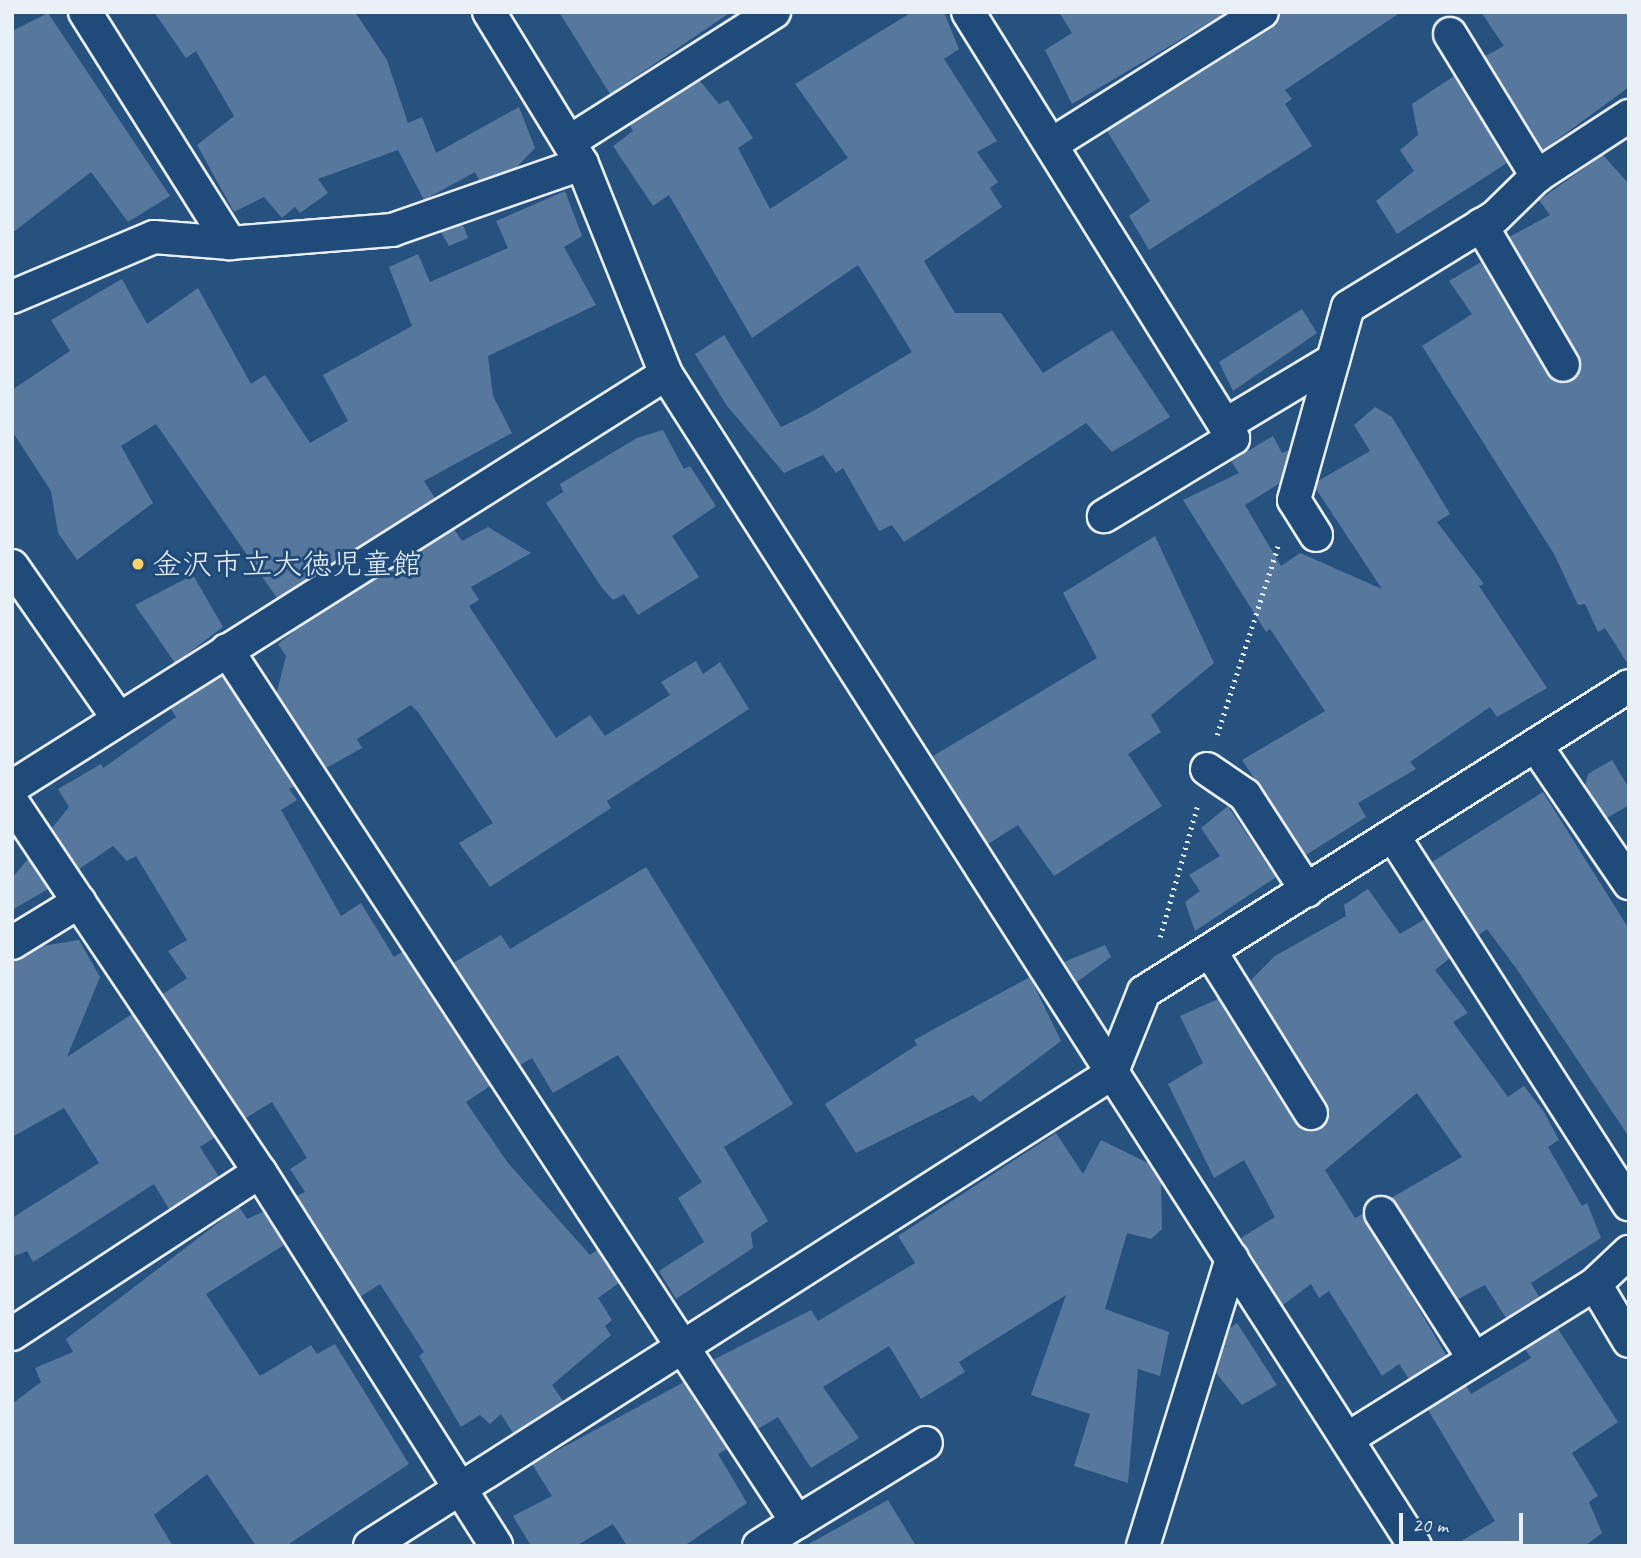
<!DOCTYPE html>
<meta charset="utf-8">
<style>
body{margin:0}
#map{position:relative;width:1641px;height:1558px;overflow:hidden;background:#27517f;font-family:Caveat,"Klee One",sans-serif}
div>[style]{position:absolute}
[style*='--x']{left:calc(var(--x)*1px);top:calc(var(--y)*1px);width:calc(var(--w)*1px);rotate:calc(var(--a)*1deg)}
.building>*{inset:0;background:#57789d}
.path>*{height:4.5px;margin-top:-2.25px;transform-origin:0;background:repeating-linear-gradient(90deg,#e8f1f8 0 2px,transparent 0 7px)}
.roads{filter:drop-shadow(2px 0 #e8f1f8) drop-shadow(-2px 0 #e8f1f8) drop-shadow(0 2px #e8f1f8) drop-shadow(0 -2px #e8f1f8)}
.minor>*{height:32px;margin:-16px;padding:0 16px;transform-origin:16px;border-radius:16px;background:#1f4a7a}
.dots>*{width:19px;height:19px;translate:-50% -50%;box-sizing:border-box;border:4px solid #1f4a7a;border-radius:50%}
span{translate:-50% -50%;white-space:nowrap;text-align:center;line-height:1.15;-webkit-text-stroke:6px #1f4a7a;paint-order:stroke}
.poi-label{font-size:30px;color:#e8f1f8}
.left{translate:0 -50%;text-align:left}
.frame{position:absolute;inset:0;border:14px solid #e8f1f8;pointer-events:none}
.scale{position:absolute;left:1399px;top:1513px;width:124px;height:32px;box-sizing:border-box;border:4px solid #e8f1f8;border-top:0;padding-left:9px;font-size:21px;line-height:24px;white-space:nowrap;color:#e8f1f8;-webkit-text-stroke:5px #1f4a7a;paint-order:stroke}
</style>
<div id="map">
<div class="building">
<div style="clip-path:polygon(154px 12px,355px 12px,387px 60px,408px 123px,422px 117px,436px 153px,519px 107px,535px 148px,516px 168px,479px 180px,475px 172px,424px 200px,398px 150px,318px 179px,328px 193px,300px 213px,295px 207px,282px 218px,264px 197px,234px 212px,197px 145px,234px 116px,196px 51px,186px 58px)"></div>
<div style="clip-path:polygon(559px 12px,731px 12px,610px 94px)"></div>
<div style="clip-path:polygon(912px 12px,944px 12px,959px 49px,944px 59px,997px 141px,977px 152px,998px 182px,990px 188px,1002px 207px,924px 261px,955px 313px,1001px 313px,1043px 373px,1112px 330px,1170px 417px,1112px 452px,1086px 423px,904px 542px,892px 525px,879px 531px,843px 468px,836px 473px,823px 455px,784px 473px,727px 406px,695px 354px,724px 335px,781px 427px,808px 414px,912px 352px,858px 265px,752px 338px,669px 195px,653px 206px,613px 146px,633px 131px,630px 125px,700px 81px,719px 104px,728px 100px,753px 138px,738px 148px,770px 209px,848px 158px,795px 84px)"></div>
<div style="clip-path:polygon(1059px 12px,1227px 12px,1072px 104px,1045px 50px,1072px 33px)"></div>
<div style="clip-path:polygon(1280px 12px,1401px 12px,1285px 90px,1292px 99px,1285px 104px,1312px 146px,1149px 250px,1129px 216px,1150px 201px,1107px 131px,1272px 28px)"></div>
<div style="clip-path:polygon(1481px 12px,1629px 12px,1629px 87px,1543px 150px,1485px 56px,1504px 46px)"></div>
<div style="clip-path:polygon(48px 13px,170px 196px,128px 222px,91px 172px,12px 233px,12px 31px)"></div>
<div style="clip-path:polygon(1454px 76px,1507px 163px,1397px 234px,1376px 201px,1414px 171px,1400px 150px,1418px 135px,1412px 104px)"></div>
<div style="clip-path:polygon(1603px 155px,1629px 184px,1629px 666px,1605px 628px,1598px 632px,1585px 604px,1578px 605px,1554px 554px,1422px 346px,1472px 314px,1449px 281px,1481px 262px,1548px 375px,1564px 383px,1579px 375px,1579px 356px,1509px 237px,1550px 215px,1539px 200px)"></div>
<div style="clip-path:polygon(565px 191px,582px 236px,564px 247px,596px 305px,488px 356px,493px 396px,512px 433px,424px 481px,435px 498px,277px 598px,156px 424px,121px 446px,153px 503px,77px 560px,58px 533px,51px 491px,12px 431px,12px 390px,70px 351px,51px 320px,122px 279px,147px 324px,198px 288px,251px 384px,265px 375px,310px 443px,348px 421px,323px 375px,412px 326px,389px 267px,418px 254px,430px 282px,508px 248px,496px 221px)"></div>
<div style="clip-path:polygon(463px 225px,468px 238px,449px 246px,441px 232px)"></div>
<div style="clip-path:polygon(1302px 309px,1317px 333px,1233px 391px,1219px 362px)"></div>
<div style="clip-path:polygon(1375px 407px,1392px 417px,1450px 514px,1437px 522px,1484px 584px,1479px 586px,1547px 688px,1497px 717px,1490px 707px,1410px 762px,1416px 769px,1358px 803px,1366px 817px,1306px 855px,1242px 760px,1325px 711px,1270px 629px,1266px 632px,1183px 500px,1239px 473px,1231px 461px,1273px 436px,1282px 453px,1289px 450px,1280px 483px,1245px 505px,1281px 566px,1300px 553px,1382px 589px,1316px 489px,1318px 481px,1370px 451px,1354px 425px)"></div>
<div style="clip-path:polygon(663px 430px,684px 469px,690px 466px,716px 506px,672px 536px,699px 577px,638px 615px,624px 594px,613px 600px,602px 588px,546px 503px,563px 492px,560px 484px,637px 438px)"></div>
<div style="clip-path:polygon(488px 527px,531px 553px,471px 587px,479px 600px,469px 606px,556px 738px,590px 715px,605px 736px,670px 695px,661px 682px,696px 661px,703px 674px,720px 662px,749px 709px,607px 801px,611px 808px,490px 887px,459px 843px,493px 823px,418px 712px,411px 705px,357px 739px,362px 748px,326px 768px,277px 692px,286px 656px,278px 644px,298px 628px,454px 529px,462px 541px)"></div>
<div style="clip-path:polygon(1155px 536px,1214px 663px,1151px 715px,1161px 732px,1128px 754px,1162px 806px,1054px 876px,1018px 825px,988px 844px,933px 756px,1097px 658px,1063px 593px)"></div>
<div style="clip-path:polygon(193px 575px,223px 627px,175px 663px,135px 605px)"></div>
<div style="clip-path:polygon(222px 676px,294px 787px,289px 789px,297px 800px,281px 810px,341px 916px,361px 903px,394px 957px,402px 952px,490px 1086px,466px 1102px,508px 1163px,590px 1255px,597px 1250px,619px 1283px,598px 1298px,612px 1320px,605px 1326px,611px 1335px,552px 1385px,563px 1401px,513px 1433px,501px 1414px,490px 1424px,480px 1415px,461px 1427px,419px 1356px,424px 1352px,380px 1284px,360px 1297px,297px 1196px,305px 1192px,290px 1169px,307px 1158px,272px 1102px,246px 1118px,163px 994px,187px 978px,168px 951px,187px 940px,136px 856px,127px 861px,113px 846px,79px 869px,52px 828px,69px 807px,58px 789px,101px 764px,103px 768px,176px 717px,171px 709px)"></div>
<div style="clip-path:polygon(1612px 760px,1629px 788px,1629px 805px,1607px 818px,1585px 786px,1588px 774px)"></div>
<div style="clip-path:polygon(1543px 792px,1629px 929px,1629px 1137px,1516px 968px,1487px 929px,1479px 935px,1432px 862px)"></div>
<div style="clip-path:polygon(1228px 806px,1276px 877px,1195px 931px,1185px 902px,1200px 891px,1189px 875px,1220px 856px,1201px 828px)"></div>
<div style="clip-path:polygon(28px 859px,48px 889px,12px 910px,12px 878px)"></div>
<div style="clip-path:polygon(646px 867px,793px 1104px,724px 1147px,768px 1221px,751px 1233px,753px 1248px,676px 1299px,659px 1271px,704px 1242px,678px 1198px,702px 1182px,618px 1055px,553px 1093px,532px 1058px,520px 1065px,453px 963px,501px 935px,510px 949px)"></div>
<div style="clip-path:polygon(1368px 889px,1400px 934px,1425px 919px,1450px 958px,1435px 970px,1468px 1013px,1453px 1022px,1508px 1097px,1524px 1086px,1544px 1112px,1559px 1140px,1548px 1147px,1582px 1206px,1587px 1203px,1601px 1238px,1531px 1283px,1539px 1297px,1506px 1318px,1485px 1285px,1458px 1299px,1391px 1198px,1462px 1157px,1417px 1093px,1325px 1170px,1355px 1218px,1363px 1214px,1446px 1355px,1409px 1379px,1399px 1364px,1382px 1376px,1329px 1291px,1319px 1298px,1311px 1284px,1283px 1305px,1241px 1238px,1275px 1217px,1244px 1160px,1214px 1178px,1168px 1084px,1203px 1063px,1180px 1016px,1218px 999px,1295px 1123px,1311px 1131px,1321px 1128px,1327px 1103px,1250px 981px,1275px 956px,1346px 916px,1344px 905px)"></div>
<div style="clip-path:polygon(79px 940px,100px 977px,67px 1057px,132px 1014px,215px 1137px,200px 1147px,219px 1177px,169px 1209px,154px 1184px,33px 1262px,27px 1251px,12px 1257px,12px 1218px,99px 1163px,64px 1108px,12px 1137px,12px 961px,42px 946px)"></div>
<div style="clip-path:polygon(1105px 945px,1111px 957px,1077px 982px,1064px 962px)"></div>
<div style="clip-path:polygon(1030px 977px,1061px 1041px,980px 1102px,973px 1095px,856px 1153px,825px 1104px,917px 1045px,914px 1040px)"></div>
<div style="clip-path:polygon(1056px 1133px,1083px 1174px,1101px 1140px,1148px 1163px,1161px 1182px,1162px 1229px,1151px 1239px,1127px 1233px,1105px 1309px,1169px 1332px,1160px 1376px,1138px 1369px,1128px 1483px,1074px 1466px,1090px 1414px,1031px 1395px,1066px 1295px,959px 1362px,965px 1372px,921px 1399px,889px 1346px,823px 1387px,859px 1438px,811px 1468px,778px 1417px,758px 1429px,713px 1360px,811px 1310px,818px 1321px,915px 1263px,898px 1236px)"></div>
<div style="clip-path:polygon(239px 1207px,247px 1219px,263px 1212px,284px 1245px,206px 1294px,260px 1376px,311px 1345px,317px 1354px,335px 1344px,409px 1464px,286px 1546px,256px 1546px,207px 1474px,154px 1515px,173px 1546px,12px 1546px,12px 1404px,41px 1382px,35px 1368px,73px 1352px,66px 1339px)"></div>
<div style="clip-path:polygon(1237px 1323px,1277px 1385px,1242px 1405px,1216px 1373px,1230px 1328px)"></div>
<div style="clip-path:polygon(1558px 1329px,1618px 1422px,1572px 1453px,1598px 1496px,1589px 1502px,1602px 1533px,1585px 1546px,1453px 1546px,1495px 1521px,1428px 1410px,1466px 1386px,1471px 1394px,1531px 1358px,1525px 1349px)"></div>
<div style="clip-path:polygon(684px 1382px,727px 1449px,718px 1454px,747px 1503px,684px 1546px,627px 1546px,613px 1524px,576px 1546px,531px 1546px,513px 1516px,552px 1496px,532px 1464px)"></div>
<div style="clip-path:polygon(888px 1500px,916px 1546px,805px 1546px)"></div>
</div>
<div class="path">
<div style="--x:1217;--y:735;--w:202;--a:-72.1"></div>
<div style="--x:1160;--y:937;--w:135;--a:-74.1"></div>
</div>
<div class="roads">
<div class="minor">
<div style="--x:85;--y:12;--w:273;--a:57.9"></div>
<div style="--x:230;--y:243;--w:163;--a:-4.6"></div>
<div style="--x:392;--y:230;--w:201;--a:-19.2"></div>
<div style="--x:489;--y:12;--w:178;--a:58.5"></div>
<div style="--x:582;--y:164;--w:226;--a:68.2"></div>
<div style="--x:666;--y:374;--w:1391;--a:57.42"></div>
<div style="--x:968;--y:12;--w:502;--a:58.12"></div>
<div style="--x:1233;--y:438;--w:151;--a:148.8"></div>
<div style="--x:1450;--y:34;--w:167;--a:58.5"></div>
<div style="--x:569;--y:142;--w:243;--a:-32.4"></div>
<div style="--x:1052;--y:144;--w:248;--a:-32.2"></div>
<div style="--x:1481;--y:225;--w:162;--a:59.6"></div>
<div style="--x:12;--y:297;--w:154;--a:-22.9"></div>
<div style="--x:154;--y:237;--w:76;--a:4.5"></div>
<div style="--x:1225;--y:425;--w:126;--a:-31"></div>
<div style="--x:1316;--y:535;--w:41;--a:-122.2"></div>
<div style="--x:1294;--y:500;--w:200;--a:-74.4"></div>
<div style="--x:1348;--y:307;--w:172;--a:-31.5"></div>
<div style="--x:1495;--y:217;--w:59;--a:-44.3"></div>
<div style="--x:1537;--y:176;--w:110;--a:-33.1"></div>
<div style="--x:12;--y:566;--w:185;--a:55.1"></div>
<div style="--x:227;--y:650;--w:1042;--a:56.83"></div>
<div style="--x:797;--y:1522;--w:45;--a:147.7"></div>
<div style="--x:1536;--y:746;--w:166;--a:55.8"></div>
<div style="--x:1207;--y:769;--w:46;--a:34.4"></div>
<div style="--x:1245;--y:795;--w:114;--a:57.1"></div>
<div style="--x:12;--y:787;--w:773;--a:-32.27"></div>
<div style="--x:12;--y:802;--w:445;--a:56.2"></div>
<div style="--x:260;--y:1172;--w:442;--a:57.7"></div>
<div style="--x:1394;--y:837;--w:436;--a:57.4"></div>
<div style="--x:12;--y:943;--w:79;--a:-31.5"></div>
<div style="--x:1210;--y:951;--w:191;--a:58.1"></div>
<div style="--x:1381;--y:1213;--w:171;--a:57.4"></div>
<div style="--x:1595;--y:1284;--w:66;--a:59.2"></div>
<div style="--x:12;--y:1334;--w:296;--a:-33.2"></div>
<div style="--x:1347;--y:1439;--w:292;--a:-32"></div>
<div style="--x:1595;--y:1284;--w:47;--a:-43.3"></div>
<div style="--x:797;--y:1522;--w:151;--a:-31.5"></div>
<div style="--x:370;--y:1546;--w:879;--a:-32.5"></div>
<div style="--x:1111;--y:1074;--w:88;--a:-68.1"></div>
<div style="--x:1144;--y:992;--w:573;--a:-32.25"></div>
<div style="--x:1143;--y:1546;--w:301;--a:-72.8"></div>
</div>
</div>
<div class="dots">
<div style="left:138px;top:564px;background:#ffd166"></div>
</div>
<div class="poi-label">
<span class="left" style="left:152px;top:564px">金沢市立大徳児童館</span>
</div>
<div class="frame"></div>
<div class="scale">20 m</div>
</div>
